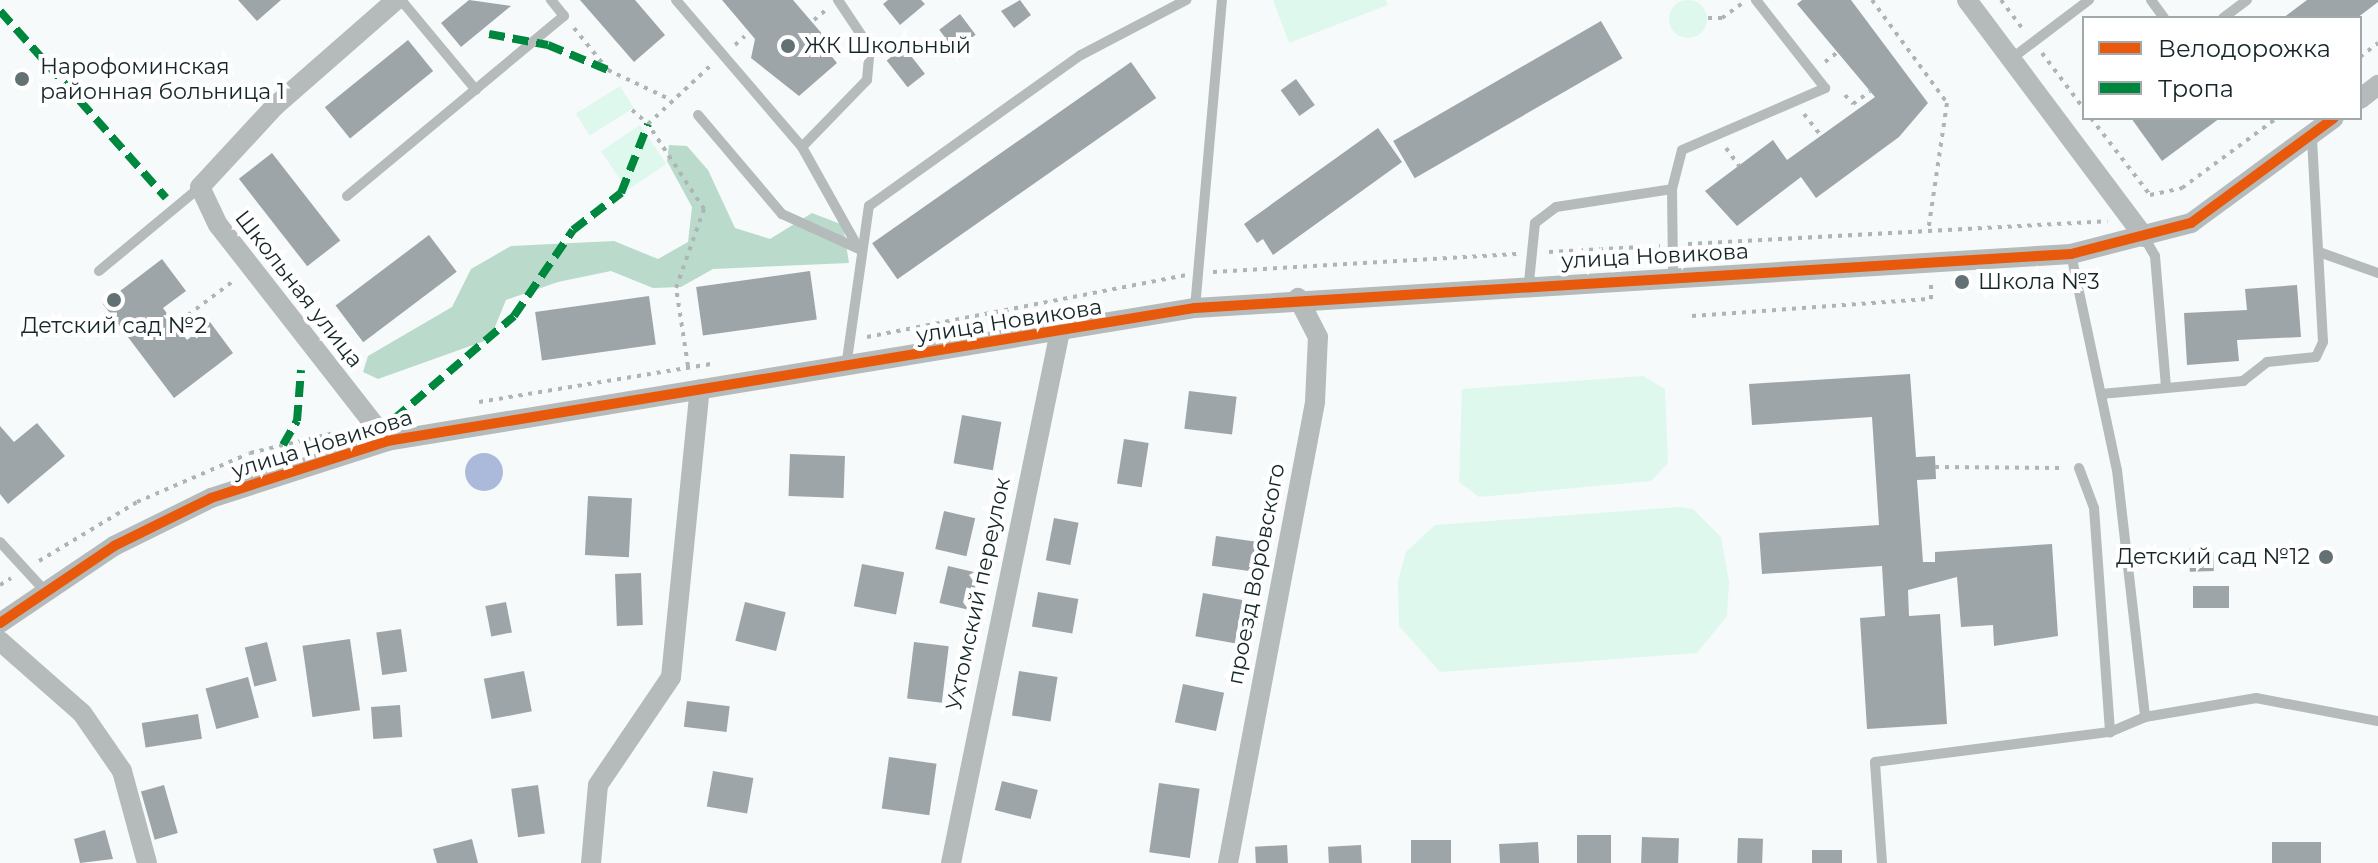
<!DOCTYPE html>
<meta charset="utf-8">
<style>
body{margin:0}
#map{position:relative;width:2378px;height:863px;overflow:hidden;background:#f6fafb;font-family:Montserrat,sans-serif}
div>[style]{position:absolute}
[style*='--x']{left:calc(var(--x)*1px);top:calc(var(--y)*1px);width:calc(var(--w)*1px);rotate:calc(var(--a)*1deg)}
.green>*{inset:0;background:#dff8ed;transform-origin:0 0}
.round{border-radius:50%}
.forest>*{inset:0;background:#badbcc}
.water>*{inset:0;background:#abbadb}
.building>*{inset:0;background:#9da5a9;transform-origin:0 0}
.path>*{height:4px;margin-top:-2px;transform-origin:0;background:repeating-linear-gradient(90deg,#afb4b5 0 4px,transparent 0 10px)}
.lane>*{height:10px;margin:-5px;padding:0 5px;transform-origin:5px;border-radius:5px;background:#b5baba}
.street>*{height:20px;margin:-10px;padding:0 10px;transform-origin:10px;border-radius:10px;background:#b5baba}
.quiet>*{height:8px;margin-top:-4px;transform-origin:0;background:repeating-linear-gradient(90deg,#00873e 0 16px,transparent 0 24px)}
.cycleway>*{height:10px;margin:-5px;padding:0 5px;transform-origin:5px;border-radius:5px;background:#e8590c}
.dots>*{width:22px;height:22px;translate:-50% -50%;box-sizing:border-box;border:4px solid #fff;border-radius:50%}
span{translate:-50% -50%;white-space:nowrap;text-align:center;line-height:1.15;-webkit-text-stroke:8px #fff;paint-order:stroke}
.poi-label{font-size:22px;color:#16272b}
.left{translate:0 -50%;text-align:left}
.right{translate:-100% -50%;text-align:right}
.street-label{font-size:22px;color:#16272b}
.legend{position:absolute;left:2082px;top:16px;width:280px;height:104px;box-sizing:border-box;background:#fff;border:2px solid #a2a9aa;margin:0;padding:10px 14px;list-style:none;font-size:24px;color:#16272b}
.legend li{display:flex;align-items:center;gap:16px;height:40px}
.legend b{width:40px;border:2px solid #a2a9aa}
</style>
<div id="map">
<div class="green">
<div class="round" style="left:1669px;top:0;width:38px;height:38px"></div>
<div style="clip-path:polygon(1273px 0,1386px 0,1388px 5px,1289px 43px)"></div>
<div style="left:620px;top:86px;width:26px;height:52px;rotate:58deg"></div>
<div style="left:640px;top:125px;width:47px;height:47px;rotate:56deg"></div>
<div style="clip-path:polygon(1643px 376px,1665px 389px,1668px 463px,1651px 481px,1479px 497px,1459px 482px,1462px 389px)"></div>
<div style="clip-path:polygon(1679px 507px,1693px 509px,1721px 537px,1729px 582px,1727px 616px,1697px 653px,1440px 672px,1399px 626px,1398px 580px,1406px 552px,1435px 525px)"></div>
</div>
<div class="forest">
<div style="clip-path:polygon(669px 145px,687px 146px,708px 170px,735px 228px,770px 239px,812px 213px,843px 225px,849px 263px,713px 269px,681px 287px,653px 288px,611px 271px,558px 282px,506px 300px,490px 339px,378px 379px,363px 372px,368px 356px,452px 307px,471px 269px,511px 246px,614px 241px,658px 259px,688px 242px,692px 207px,667px 161px)"></div>
</div>
<div class="water">
<div class="round" style="left:465px;top:453px;width:38px;height:38px"></div>
</div>
<div class="building">
<div style="clip-path:polygon(238px 0,281px 0,257px 21px)"></div>
<div style="clip-path:polygon(469px 0,511px 6px,461px 47px,441px 23px)"></div>
<div style="clip-path:polygon(580px 0,635px 0,665px 35px,634px 62px)"></div>
<div style="clip-path:polygon(722px 0,793px 0,830px 43px,825px 48px,837px 63px,799px 96px,751px 58px,755px 39px)"></div>
<div style="clip-path:polygon(888px 0,921px 0,925px 4px,900px 25px,883px 4px)"></div>
<div style="clip-path:polygon(1020px 0,1031px 15px,1014px 28px,1001px 11px)"></div>
<div style="clip-path:polygon(1802px 0,1851px 0,1928px 103px,1899px 137px,1816px 198px,1801px 177px,1737px 226px,1705px 191px,1773px 140px,1787px 160px,1875px 97px,1797px 4px)"></div>
<div style="clip-path:polygon(2307px 0,2378px 0,2378px 2px,2357px 18px,2283px 18px)"></div>
<div style="left:960px;top:14px;width:26px;height:26px;rotate:53deg"></div>
<div style="left:1601px;top:21px;width:43px;height:240px;rotate:60deg"></div>
<div style="left:408px;top:40px;width:40px;height:107px;rotate:51deg"></div>
<div style="left:904px;top:47px;width:34px;height:22px;rotate:52deg"></div>
<div style="left:1131px;top:62px;width:44px;height:316px;rotate:55deg"></div>
<div style="left:1296px;top:79px;width:32px;height:19px;rotate:54deg"></div>
<div style="clip-path:polygon(2131px 118px,2220px 118px,2162px 161px)"></div>
<div style="clip-path:polygon(1378px 128px,1402px 162px,1273px 255px,1263px 239px,1257px 243px,1244px 224px)"></div>
<div style="left:272px;top:153px;width:111px;height:42px;rotate:52deg"></div>
<div style="left:429px;top:235px;width:46px;height:117px;rotate:53deg"></div>
<div style="clip-path:polygon(162px 259px,186px 291px,163px 308px,187px 340px,210px 322px,233px 353px,174px 398px,103px 304px)"></div>
<div style="left:810px;top:271px;width:49px;height:115px;rotate:82deg"></div>
<div style="clip-path:polygon(2297px 285px,2301px 337px,2237px 340px,2239px 361px,2187px 365px,2184px 313px,2247px 310px,2245px 289px)"></div>
<div style="left:649px;top:296px;width:49px;height:115px;rotate:82deg"></div>
<div style="clip-path:polygon(1910px 374px,1916px 457px,1935px 456px,1936px 479px,1917px 480px,1923px 562px,1935px 562px,1935px 552px,2052px 544px,2058px 636px,1994px 646px,1993px 625px,1961px 627px,1957px 577px,1908px 590px,1909px 616px,1940px 614px,1947px 724px,1867px 729px,1860px 618px,1885px 616px,1882px 566px,1762px 574px,1759px 533px,1879px 525px,1872px 417px,1752px 425px,1749px 384px)"></div>
<div style="left:1189px;top:391px;width:48px;height:38px;rotate:7deg"></div>
<div style="left:962px;top:415px;width:40px;height:49px;rotate:10deg"></div>
<div style="clip-path:polygon(37px 423px,65px 456px,8px 504px,0 494px,0 426px,14px 442px)"></div>
<div style="left:1124px;top:439px;width:25px;height:45px;rotate:9deg"></div>
<div style="left:790px;top:454px;width:55px;height:42px;rotate:2deg"></div>
<div style="left:588px;top:496px;width:44px;height:59px;rotate:3deg"></div>
<div style="left:944px;top:511px;width:32px;height:39px;rotate:13deg"></div>
<div style="left:1054px;top:518px;width:25px;height:43px;rotate:11deg"></div>
<div style="left:1216px;top:536px;width:41px;height:30px;rotate:8deg"></div>
<div style="left:2213px;top:548px;width:23px;height:24px;rotate:88deg"></div>
<div style="left:862px;top:564px;width:43px;height:43px;rotate:11deg"></div>
<div style="left:948px;top:566px;width:31px;height:38px;rotate:13deg"></div>
<div style="left:641px;top:573px;width:52px;height:26px;rotate:88deg"></div>
<div style="left:2229px;top:586px;width:22px;height:36px;rotate:90deg"></div>
<div style="left:1038px;top:592px;width:41px;height:35px;rotate:10deg"></div>
<div style="left:1203px;top:593px;width:40px;height:44px;rotate:10deg"></div>
<div style="left:506px;top:602px;width:31px;height:21px;rotate:79deg"></div>
<div style="left:745px;top:602px;width:42px;height:40px;rotate:14deg"></div>
<div style="left:401px;top:629px;width:43px;height:25px;rotate:82deg"></div>
<div style="left:350px;top:639px;width:72px;height:48px;rotate:82deg"></div>
<div style="left:267px;top:642px;width:40px;height:23px;rotate:76deg"></div>
<div style="left:914px;top:642px;width:35px;height:57px;rotate:7deg"></div>
<div style="left:524px;top:671px;width:41px;height:41px;rotate:79deg"></div>
<div style="left:1019px;top:671px;width:39px;height:45px;rotate:9deg"></div>
<div style="left:248px;top:677px;width:42px;height:44px;rotate:75deg"></div>
<div style="left:1183px;top:684px;width:42px;height:39px;rotate:12deg"></div>
<div style="left:687px;top:701px;width:43px;height:26px;rotate:7deg"></div>
<div style="left:400px;top:705px;width:32px;height:29px;rotate:86deg"></div>
<div style="left:198px;top:714px;width:25px;height:57px;rotate:81deg"></div>
<div style="left:889px;top:757px;width:48px;height:52px;rotate:8deg"></div>
<div style="left:713px;top:771px;width:41px;height:36px;rotate:10deg"></div>
<div style="left:1002px;top:781px;width:37px;height:30px;rotate:14deg"></div>
<div style="left:1159px;top:783px;width:41px;height:70px;rotate:8deg"></div>
<div style="left:164px;top:785px;width:50px;height:24px;rotate:74deg"></div>
<div style="left:538px;top:785px;width:49px;height:27px;rotate:82deg"></div>
<div style="clip-path:polygon(105px 830px,113px 859px,80px 863px,74px 839px)"></div>
<div style="left:1577px;top:835px;width:34px;height:28px"></div>
<div style="left:1642px;top:837px;width:37px;height:26px;rotate:2deg"></div>
<div style="left:1738px;top:838px;width:25px;height:25px;rotate:2deg"></div>
<div style="clip-path:polygon(472px 839px,478px 863px,437px 863px,433px 849px)"></div>
<div style="left:1411px;top:840px;width:40px;height:23px"></div>
<div style="left:1538px;top:842px;width:21px;height:39px;rotate:87deg"></div>
<div style="left:2272px;top:842px;width:49px;height:21px"></div>
<div style="left:1287px;top:845px;width:18px;height:32px;rotate:87deg"></div>
<div style="left:1361px;top:845px;width:18px;height:33px;rotate:87deg"></div>
<div style="left:1812px;top:850px;width:30px;height:13px"></div>
</div>
<div class="path">
<div style="--x:1872;--y:0;--w:127;--a:53.9"></div>
<div style="--x:1947;--y:103;--w:129;--a:98.4"></div>
<div style="--x:2001;--y:0;--w:38;--a:53"></div>
<div style="--x:1708;--y:18;--w:14;--a:0"></div>
<div style="--x:1722;--y:18;--w:24;--a:-36"></div>
<div style="--x:814;--y:20;--w:17;--a:-40"></div>
<div style="--x:574;--y:28;--w:54;--a:51"></div>
<div style="--x:608;--y:70;--w:68;--a:25.4"></div>
<div style="--x:735;--y:45;--w:13;--a:-42"></div>
<div style="--x:2042;--y:53;--w:70;--a:53.1"></div>
<div style="--x:2360;--y:57;--w:23;--a:-38"></div>
<div style="--x:1825;--y:62;--w:18;--a:-38"></div>
<div style="--x:1845;--y:95;--w:12;--a:48"></div>
<div style="--x:1853;--y:104;--w:21;--a:-37"></div>
<div style="--x:632;--y:110;--w:21;--a:41"></div>
<div style="--x:1804;--y:114;--w:29;--a:52"></div>
<div style="--x:2091;--y:118;--w:97;--a:52.5"></div>
<div style="--x:2150;--y:195;--w:33;--a:-12"></div>
<div style="--x:2182;--y:188;--w:118;--a:-36.4"></div>
<div style="--x:1726;--y:148;--w:22;--a:54"></div>
<div style="--x:1688;--y:244;--w:420;--a:-3.1"></div>
<div style="--x:1549;--y:252;--w:111;--a:-3.1"></div>
<div style="--x:1213;--y:272;--w:304;--a:-3.4"></div>
<div style="--x:188;--y:315;--w:55;--a:-36.9"></div>
<div style="--x:1692;--y:316;--w:240;--a:-4.1"></div>
<div style="--x:1931;--y:299;--w:18;--a:-90"></div>
<div style="--x:867;--y:337;--w:324;--a:-11"></div>
<div style="--x:688;--y:366;--w:79;--a:-98.7"></div>
<div style="--x:676;--y:288;--w:84;--a:-70.5"></div>
<div style="--x:704;--y:209;--w:102;--a:-123.4"></div>
<div style="--x:648;--y:124;--w:85;--a:-43.1"></div>
<div style="--x:479;--y:402;--w:235;--a:-9.3"></div>
<div style="--x:1935;--y:467;--w:130;--a:0.4"></div>
<div style="--x:39;--y:561;--w:114;--a:-31"></div>
<div style="--x:137;--y:502;--w:123;--a:-23.4"></div>
<div style="--x:250;--y:453;--w:90;--a:-13.4"></div>
<div style="--x:0;--y:585;--w:13;--a:-32"></div>
</div>
<div class="lane">
<div style="--x:401;--y:0;--w:117;--a:50.2"></div>
<div style="--x:676;--y:0;--w:194;--a:49.4"></div>
<div style="--x:802;--y:147;--w:117;--a:60.8"></div>
<div style="--x:2151;--y:0;--w:22;--a:54"></div>
<div style="--x:2223;--y:18;--w:30;--a:-37"></div>
<div style="--x:2011;--y:59;--w:98;--a:-37.1"></div>
<div style="--x:698;--y:115;--w:130;--a:49.7"></div>
<div style="--x:782;--y:214;--w:85;--a:24.4"></div>
<div style="--x:802;--y:147;--w:93;--a:-45.9"></div>
<div style="--x:867;--y:80;--w:32;--a:-85"></div>
<div style="--x:870;--y:48;--w:58;--a:-123.7"></div>
<div style="--x:1672;--y:189;--w:86;--a:89.3"></div>
<div style="--x:347;--y:196;--w:282;--a:-39.7"></div>
<div style="--x:564;--y:16;--w:21;--a:-129"></div>
<div style="--x:2144;--y:237;--w:22;--a:60"></div>
<div style="--x:2155;--y:256;--w:132;--a:85.2"></div>
<div style="--x:2319;--y:252;--w:63;--a:19.6"></div>
<div style="--x:2071;--y:254;--w:221;--a:78"></div>
<div style="--x:2117;--y:470;--w:249;--a:83.5"></div>
<div style="--x:99;--y:271;--w:131;--a:-39.7"></div>
<div style="--x:1529;--y:282;--w:59;--a:-84.2"></div>
<div style="--x:1535;--y:223;--w:26;--a:-37"></div>
<div style="--x:1556;--y:207;--w:117;--a:-8.8"></div>
<div style="--x:1672;--y:189;--w:40;--a:-75.6"></div>
<div style="--x:1682;--y:150;--w:156;--a:-23.4"></div>
<div style="--x:1825;--y:88;--w:112;--a:-128.1"></div>
<div style="--x:1195;--y:308;--w:309;--a:-85"></div>
<div style="--x:846;--y:367;--w:163;--a:-81.9"></div>
<div style="--x:869;--y:206;--w:260;--a:-35.5"></div>
<div style="--x:1081;--y:55;--w:119;--a:-27.6"></div>
<div style="--x:2101;--y:394;--w:143;--a:-5.2"></div>
<div style="--x:2243;--y:381;--w:31;--a:-38"></div>
<div style="--x:2267;--y:362;--w:49;--a:-5.8"></div>
<div style="--x:2316;--y:357;--w:17;--a:-65"></div>
<div style="--x:2323;--y:342;--w:206;--a:-93.1"></div>
<div style="--x:2079;--y:468;--w:43;--a:69.4"></div>
<div style="--x:2094;--y:508;--w:225;--a:85.9"></div>
<div style="--x:0;--y:542;--w:68;--a:47.4"></div>
<div style="--x:1882;--y:863;--w:101;--a:-94"></div>
<div style="--x:1875;--y:762;--w:237;--a:-7.3"></div>
<div style="--x:2110;--y:732;--w:38;--a:-23"></div>
<div style="--x:2145;--y:717;--w:113;--a:-9.7"></div>
<div style="--x:2256;--y:698;--w:124;--a:10.7"></div>
</div>
<div class="street">
<div style="--x:1967;--y:0;--w:296;--a:53.2"></div>
<div style="--x:2360;--y:99;--w:23;--a:-38"></div>
<div style="--x:387;--y:441;--w:274;--a:-128"></div>
<div style="--x:218;--y:225;--w:42;--a:-115.3"></div>
<div style="--x:200;--y:187;--w:110;--a:-47.2"></div>
<div style="--x:275;--y:106;--w:161;--a:-41.2"></div>
<div style="--x:0;--y:623;--w:138;--a:-34"></div>
<div style="--x:114;--y:546;--w:108;--a:-26.3"></div>
<div style="--x:211;--y:498;--w:185;--a:-17.9"></div>
<div style="--x:387;--y:441;--w:819;--a:-9.35"></div>
<div style="--x:1195;--y:308;--w:878;--a:-3.53"></div>
<div style="--x:2071;--y:254;--w:124;--a:-14.5"></div>
<div style="--x:2191;--y:223;--w:177;--a:-36.3"></div>
<div style="--x:0;--y:641;--w:109;--a:41.3"></div>
<div style="--x:82;--y:713;--w:70;--a:55.4"></div>
<div style="--x:122;--y:771;--w:95;--a:74.8"></div>
<div style="--x:591;--y:863;--w:78;--a:-84.9"></div>
<div style="--x:598;--y:785;--w:130;--a:-55.9"></div>
<div style="--x:671;--y:677;--w:289;--a:-84.3"></div>
<div style="--x:951;--y:863;--w:538;--a:-78.42"></div>
<div style="--x:1228;--y:863;--w:469;--a:-79.3"></div>
<div style="--x:1315;--y:402;--w:65;--a:-87.4"></div>
<div style="--x:1318;--y:337;--w:44;--a:-117.1"></div>
</div>
<div class="quiet">
<div style="--x:0;--y:11;--w:250;--a:48.4"></div>
<div style="--x:489;--y:34;--w:60;--a:10.6"></div>
<div style="--x:548;--y:45;--w:65;--a:22.6"></div>
<div style="--x:394;--y:419;--w:158;--a:-40.6"></div>
<div style="--x:514;--y:316;--w:104;--a:-55.5"></div>
<div style="--x:573;--y:230;--w:61;--a:-37.6"></div>
<div style="--x:621;--y:193;--w:74;--a:-68.6"></div>
<div style="--x:283;--y:445;--w:28;--a:-60"></div>
<div style="--x:297;--y:421;--w:51;--a:-85.5"></div>
</div>
<div class="cycleway">
<div style="--x:0;--y:623;--w:138;--a:-34"></div>
<div style="--x:114;--y:546;--w:108;--a:-26.3"></div>
<div style="--x:211;--y:498;--w:185;--a:-17.9"></div>
<div style="--x:387;--y:441;--w:819;--a:-9.35"></div>
<div style="--x:1195;--y:308;--w:878;--a:-3.53"></div>
<div style="--x:2071;--y:254;--w:124;--a:-14.5"></div>
<div style="--x:2191;--y:223;--w:177;--a:-36.3"></div>
</div>
<div class="dots">
<div style="left:788px;top:46px;background:#647174"></div>
<div style="left:22px;top:79px;background:#647174"></div>
<div style="left:1962px;top:282px;background:#647174"></div>
<div style="left:114px;top:300px;background:#647174"></div>
<div style="left:2326px;top:557px;background:#647174"></div>
</div>
<div class="poi-label">
<span class="left" style="left:804px;top:46px">ЖК Школьный</span>
<span class="left" style="left:40px;top:79px">Нарофоминская<br>районная больница 1</span>
<span class="left" style="left:1978px;top:282px">Школа №3</span>
<span style="left:114px;top:326px">Детский сад №2</span>
<span class="right" style="left:2310px;top:557px">Детский сад №12</span>
</div>
<div class="street-label">
<span style="left:1655px;top:256px;rotate:-3deg">улица Новикова</span>
<span style="left:299px;top:289px;rotate:52deg">Школьная улица</span>
<span style="left:1009px;top:321px;rotate:-9deg">улица Новикова</span>
<span style="left:322px;top:444px;rotate:-17deg">улица Новикова</span>
<span style="left:1256px;top:574px;rotate:-79deg">проезд Воровского</span>
<span style="left:978px;top:594px;rotate:-78deg">Ухтомский переулок</span>
</div>
<ul class="legend">
<li><b style="height:10px;background:#e8590c"></b>Велодорожка</li>
<li><b style="height:10px;background:#00873e"></b>Тропа</li>
</ul>
</div>
